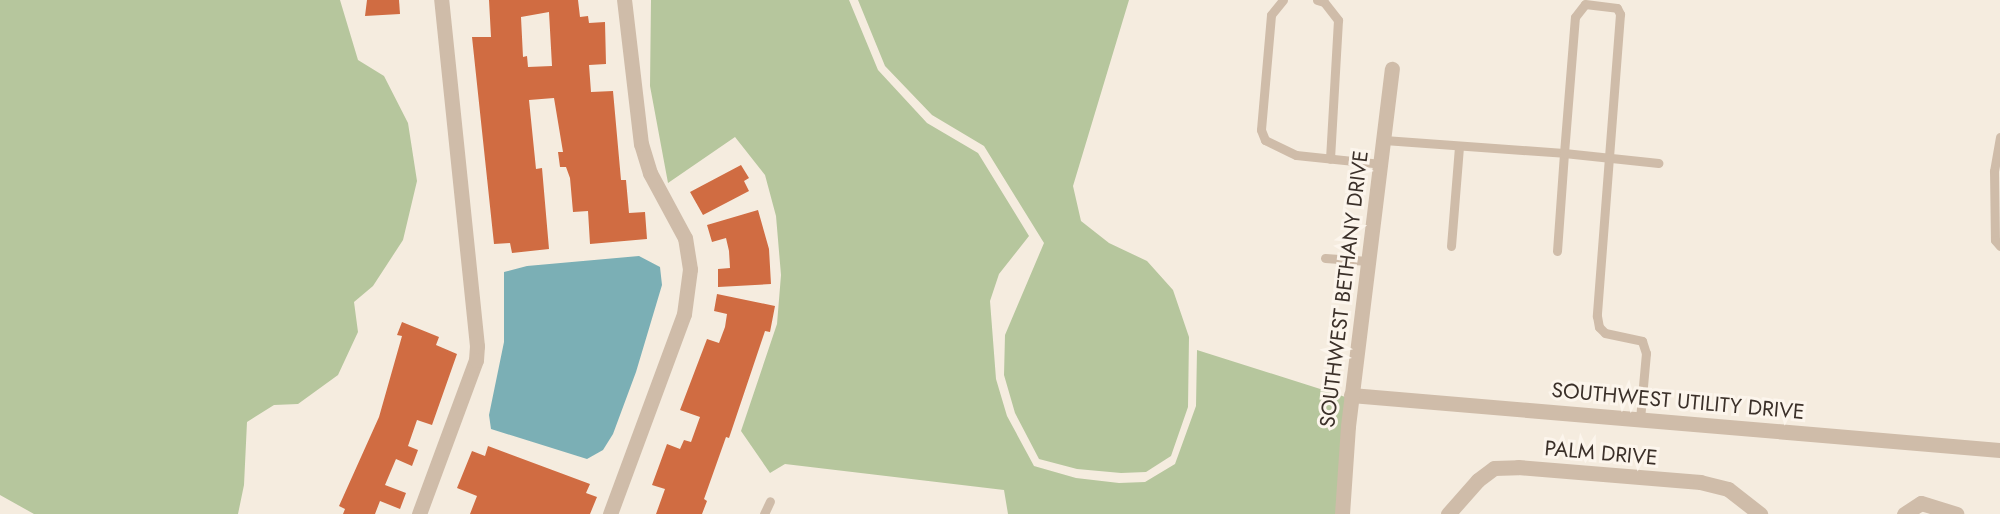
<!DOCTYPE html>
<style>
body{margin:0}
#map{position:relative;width:2000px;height:514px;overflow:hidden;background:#f5ecdf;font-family:Jost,sans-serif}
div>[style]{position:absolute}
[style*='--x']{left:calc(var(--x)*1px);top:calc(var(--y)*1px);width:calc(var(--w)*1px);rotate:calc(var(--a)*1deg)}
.green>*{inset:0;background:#b6c69d}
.water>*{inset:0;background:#7bafb5}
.building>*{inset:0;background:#d06c42}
.service>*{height:9px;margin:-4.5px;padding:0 4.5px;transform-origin:4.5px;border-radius:4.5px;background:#cfbca9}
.minor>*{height:15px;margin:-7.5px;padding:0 7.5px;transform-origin:7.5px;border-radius:7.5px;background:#cfbca9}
span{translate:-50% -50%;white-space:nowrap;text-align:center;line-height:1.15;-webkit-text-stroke:6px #fcf5ec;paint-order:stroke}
.street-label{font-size:21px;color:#3b3029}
</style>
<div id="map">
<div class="green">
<div style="clip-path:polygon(0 0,340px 0,358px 60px,384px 76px,408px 123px,417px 181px,403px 240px,373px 286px,354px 302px,358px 332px,338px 375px,298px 404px,274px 405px,247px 422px,244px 485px,238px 514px,34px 514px,0 495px)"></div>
<div style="clip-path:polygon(651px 0,849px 0,878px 70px,927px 123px,978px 153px,1029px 236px,999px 274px,990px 301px,996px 379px,1007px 416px,1034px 466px,1076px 478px,1119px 483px,1145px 482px,1175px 464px,1196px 406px,1197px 350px,1358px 401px,1346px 514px,1008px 514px,1004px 490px,785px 464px,770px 473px,741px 431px,777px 324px,781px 275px,776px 216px,765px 175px,735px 137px,668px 183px,650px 86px)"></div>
<div style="clip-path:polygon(858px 0,1129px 0,1073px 186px,1081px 221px,1109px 243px,1147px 261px,1173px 290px,1189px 337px,1188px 407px,1171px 456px,1146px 472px,1121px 473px,1077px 469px,1039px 459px,1015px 413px,1004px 375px,1005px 335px,1044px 243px,984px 146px,932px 115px,885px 66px)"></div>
</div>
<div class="water">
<div style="clip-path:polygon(639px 256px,660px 267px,662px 285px,636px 372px,613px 434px,603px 450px,587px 459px,491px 429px,489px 415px,504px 342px,504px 272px,527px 266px)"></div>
</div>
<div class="building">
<div style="clip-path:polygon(367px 0,399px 0,400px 14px,365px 16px)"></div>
<div style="clip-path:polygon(evenodd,489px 0,578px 0,580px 17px,588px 16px,589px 23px,605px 22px,606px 64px,589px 65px,591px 92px,613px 91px,621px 180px,626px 180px,629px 213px,645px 212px,647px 239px,590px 244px,588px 211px,573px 212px,570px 178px,566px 167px,560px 167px,558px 152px,563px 152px,554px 98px,529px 100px,536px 169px,542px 168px,549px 249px,512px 253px,510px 243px,494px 244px,472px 37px,491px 37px,489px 0,549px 12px,552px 66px,528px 67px,527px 56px,523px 57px,521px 17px,549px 12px)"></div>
<div style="clip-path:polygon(741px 165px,749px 178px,744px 181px,749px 191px,703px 215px,690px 192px)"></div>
<div style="clip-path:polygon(758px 210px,769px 249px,771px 284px,718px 287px,718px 269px,730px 268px,729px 251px,726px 238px,712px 242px,707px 225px)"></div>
<div style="clip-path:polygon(717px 294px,775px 306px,770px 332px,765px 331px,729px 438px,726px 437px,704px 499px,707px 501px,702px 514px,656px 514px,665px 489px,652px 485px,667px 444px,680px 449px,684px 440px,691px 442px,700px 417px,680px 410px,707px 339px,719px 343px,725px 327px,727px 314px,714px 311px)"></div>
<div style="clip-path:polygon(402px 322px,439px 337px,436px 345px,457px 354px,432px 425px,417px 420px,408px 446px,418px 450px,412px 466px,396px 459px,385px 485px,406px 493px,400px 509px,380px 501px,375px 514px,343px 514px,345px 509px,339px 506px,379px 417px,402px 336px,397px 335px)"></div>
<div style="clip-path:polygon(488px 446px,590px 484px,586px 493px,597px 497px,590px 514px,470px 514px,477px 496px,457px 488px,472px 451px,485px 456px)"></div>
</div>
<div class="service">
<div style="--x:1283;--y:0;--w:19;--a:129"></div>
<div style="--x:1271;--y:15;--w:115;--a:95"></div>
<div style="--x:1261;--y:130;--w:11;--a:68"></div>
<div style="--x:1265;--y:140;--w:34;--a:26"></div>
<div style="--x:1296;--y:155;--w:85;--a:6"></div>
<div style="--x:1317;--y:0;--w:7;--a:16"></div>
<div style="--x:1324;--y:2;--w:23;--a:52"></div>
<div style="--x:1338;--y:20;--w:139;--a:93.3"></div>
<div style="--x:2000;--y:137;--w:35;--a:100"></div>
<div style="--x:1994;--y:171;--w:69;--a:89.2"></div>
<div style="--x:1995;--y:240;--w:8;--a:50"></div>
<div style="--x:1384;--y:140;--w:180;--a:4.1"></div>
<div style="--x:1564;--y:153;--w:136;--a:-85.4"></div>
<div style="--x:1575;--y:17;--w:16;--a:-52"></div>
<div style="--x:1585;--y:4;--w:32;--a:7"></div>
<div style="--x:1617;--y:8;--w:7;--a:63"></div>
<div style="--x:1620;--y:14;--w:303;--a:94.4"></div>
<div style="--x:1597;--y:316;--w:11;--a:80"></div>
<div style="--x:1599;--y:327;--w:8;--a:45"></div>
<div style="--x:1605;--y:333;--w:38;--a:12"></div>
<div style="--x:1642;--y:341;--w:13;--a:72"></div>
<div style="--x:1646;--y:353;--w:66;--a:95.2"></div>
<div style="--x:1451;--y:246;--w:100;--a:-85.4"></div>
<div style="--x:1557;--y:251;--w:98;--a:-85.9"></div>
<div style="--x:1564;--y:153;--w:95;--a:6.1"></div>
<div style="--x:1325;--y:258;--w:43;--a:4"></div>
<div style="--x:764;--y:514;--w:14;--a:-65"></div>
</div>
<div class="minor">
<div style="--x:1351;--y:395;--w:651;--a:4.84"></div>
<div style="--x:419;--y:514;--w:164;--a:-69.7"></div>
<div style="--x:476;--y:360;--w:14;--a:-86"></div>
<div style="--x:477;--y:346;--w:348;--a:-95.9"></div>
<div style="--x:610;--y:514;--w:213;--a:-69.7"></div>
<div style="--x:684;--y:314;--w:45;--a:-82.4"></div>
<div style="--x:690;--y:269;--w:31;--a:-99"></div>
<div style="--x:685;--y:238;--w:74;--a:-118.3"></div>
<div style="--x:650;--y:173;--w:30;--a:-107"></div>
<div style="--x:641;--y:144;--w:145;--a:-96.7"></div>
<div style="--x:1342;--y:514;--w:88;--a:-86.1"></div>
<div style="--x:1348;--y:426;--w:360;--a:-83"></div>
<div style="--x:1448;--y:514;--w:45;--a:-48.6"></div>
<div style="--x:1478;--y:480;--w:20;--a:-37"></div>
<div style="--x:1494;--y:468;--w:24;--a:-2"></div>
<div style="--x:1518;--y:467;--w:183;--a:4.7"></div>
<div style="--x:1700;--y:482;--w:29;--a:14"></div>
<div style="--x:1728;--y:489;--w:41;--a:38"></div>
<div style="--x:1904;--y:514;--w:20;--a:-33"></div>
<div style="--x:1921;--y:503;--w:37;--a:17"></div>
</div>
<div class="street-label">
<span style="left:1344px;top:289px;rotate:-83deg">SOUTHWEST BETHANY DRIVE</span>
<span style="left:1678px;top:401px;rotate:5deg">SOUTHWEST UTILITY DRIVE</span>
<span style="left:1601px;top:453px;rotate:5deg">PALM DRIVE</span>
</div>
</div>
